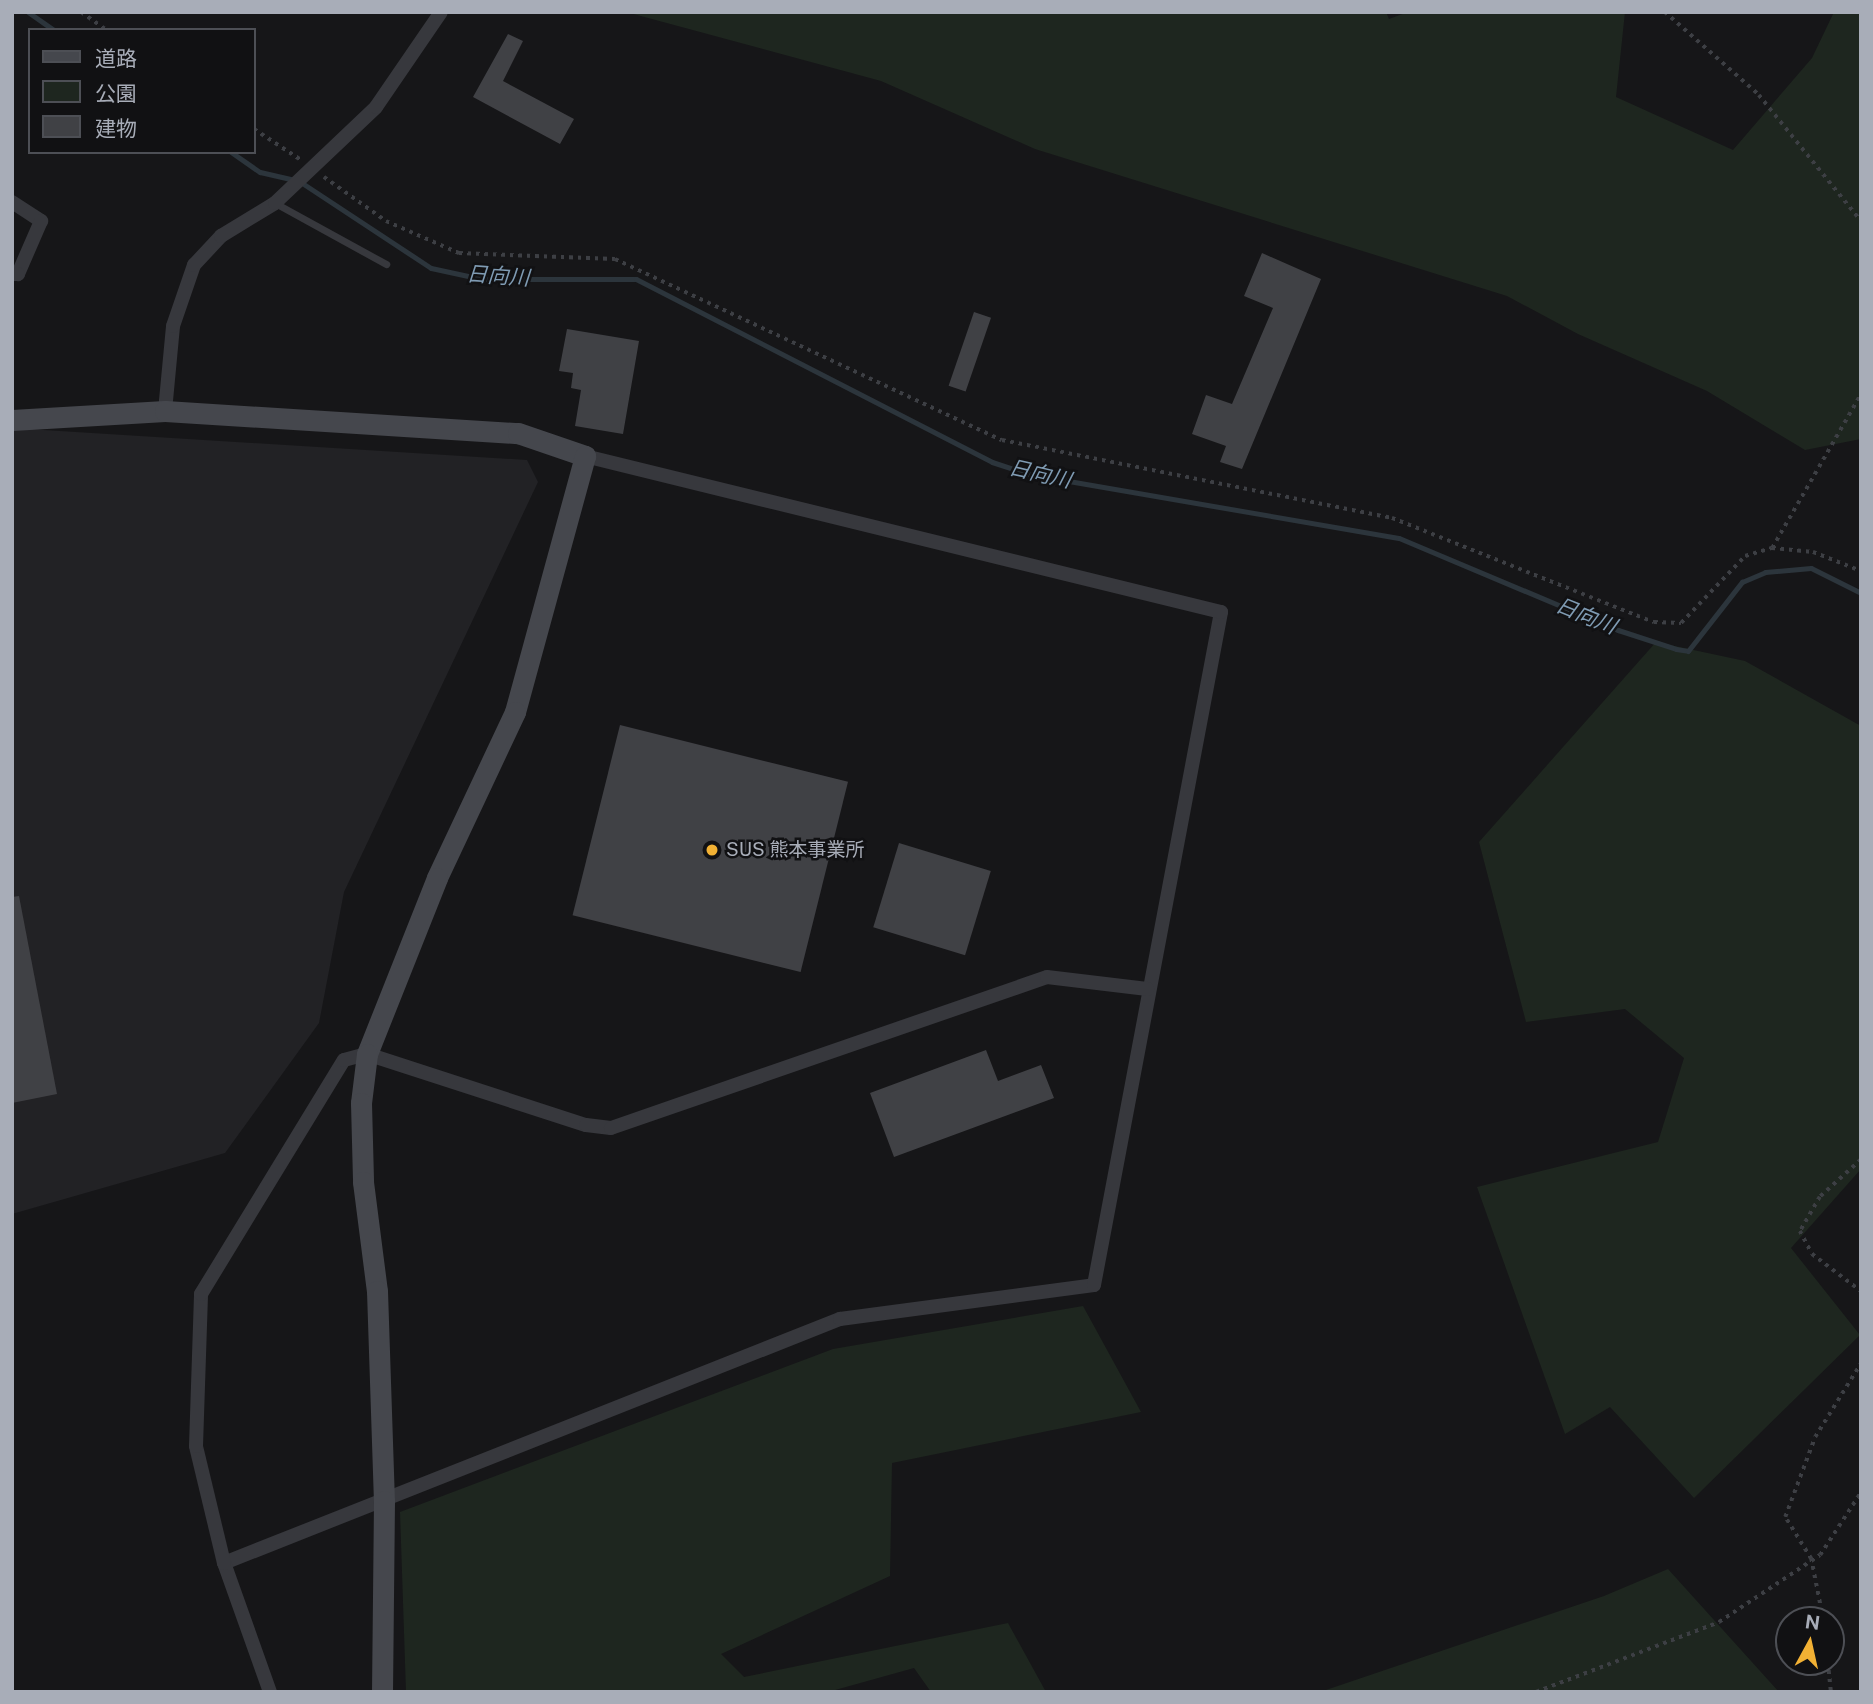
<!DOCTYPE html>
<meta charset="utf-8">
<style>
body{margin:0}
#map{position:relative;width:1873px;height:1704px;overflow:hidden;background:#161618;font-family:"Public Sans","Noto Sans JP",sans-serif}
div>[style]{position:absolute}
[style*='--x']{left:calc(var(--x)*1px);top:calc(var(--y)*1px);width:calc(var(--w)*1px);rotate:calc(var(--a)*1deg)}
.built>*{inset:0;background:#222225}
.green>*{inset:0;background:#1e261f}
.stream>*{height:5px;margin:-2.5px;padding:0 2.5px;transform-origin:2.5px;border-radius:2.5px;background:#2c353c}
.building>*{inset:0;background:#404145;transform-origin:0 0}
.path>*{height:3.5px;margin-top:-1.75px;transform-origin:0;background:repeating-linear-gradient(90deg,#3d3f44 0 3.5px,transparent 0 8.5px)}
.lane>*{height:7px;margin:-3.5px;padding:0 3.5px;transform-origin:3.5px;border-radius:3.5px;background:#37383d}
.street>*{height:14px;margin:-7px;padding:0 7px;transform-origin:7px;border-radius:7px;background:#37383d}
.secondary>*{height:21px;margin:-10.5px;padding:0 10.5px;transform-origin:10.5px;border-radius:10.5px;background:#45474d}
.dots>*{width:19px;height:19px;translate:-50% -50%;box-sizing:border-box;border:4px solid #111113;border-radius:50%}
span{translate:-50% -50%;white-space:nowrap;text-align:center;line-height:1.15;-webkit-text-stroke:5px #111113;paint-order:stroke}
.poi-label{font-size:19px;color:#a8adb8}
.left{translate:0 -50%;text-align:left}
.water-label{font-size:21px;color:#7f9bb3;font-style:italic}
.frame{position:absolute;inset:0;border:14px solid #a8adb8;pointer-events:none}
.legend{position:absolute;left:28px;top:28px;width:228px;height:126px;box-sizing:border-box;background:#111113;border:2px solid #4d4f55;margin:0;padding:9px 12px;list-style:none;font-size:21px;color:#a8adb8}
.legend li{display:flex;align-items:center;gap:14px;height:35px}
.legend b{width:35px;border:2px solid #4d4f55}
.north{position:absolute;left:1775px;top:1606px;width:70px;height:70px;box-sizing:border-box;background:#111113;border:2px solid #4d4f55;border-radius:50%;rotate:8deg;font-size:19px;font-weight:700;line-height:28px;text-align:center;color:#a8adb8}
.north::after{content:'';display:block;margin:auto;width:24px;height:32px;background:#f2b134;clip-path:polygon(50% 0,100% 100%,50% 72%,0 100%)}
</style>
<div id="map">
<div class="built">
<div style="clip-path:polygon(12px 428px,527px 460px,538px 482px,344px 892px,319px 1023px,225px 1153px,12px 1214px)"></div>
</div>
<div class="green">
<div style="clip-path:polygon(626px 12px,1386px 12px,1389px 19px,1408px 12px,1625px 12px,1616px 97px,1733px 150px,1812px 58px,1834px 12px,1861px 12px,1861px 439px,1805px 450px,1707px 391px,1578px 334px,1507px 296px,1035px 149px,881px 81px)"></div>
<div style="clip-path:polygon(1656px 642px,1745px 661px,1861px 726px,1861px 1169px,1791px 1248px,1860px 1335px,1694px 1498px,1610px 1407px,1565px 1434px,1477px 1187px,1658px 1142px,1684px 1058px,1625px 1009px,1526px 1022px,1479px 842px)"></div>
<div style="clip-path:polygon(1083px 1306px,1141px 1412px,892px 1463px,890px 1576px,721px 1654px,744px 1677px,1008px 1623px,1046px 1692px,931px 1692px,914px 1668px,828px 1692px,406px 1692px,400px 1512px,833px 1349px)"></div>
<div style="clip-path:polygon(1668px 1569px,1779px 1692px,1320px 1692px,1604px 1596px)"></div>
</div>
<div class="stream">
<div style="--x:28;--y:12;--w:32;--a:35"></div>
<div style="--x:231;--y:152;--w:35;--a:35"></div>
<div style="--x:260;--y:172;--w:40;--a:13"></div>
<div style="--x:299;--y:181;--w:158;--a:33.4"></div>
<div style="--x:431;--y:268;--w:52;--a:12.2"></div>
<div style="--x:482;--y:279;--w:154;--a:0"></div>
<div style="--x:636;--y:279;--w:400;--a:27.2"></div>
<div style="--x:992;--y:462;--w:38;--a:18"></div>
<div style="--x:1028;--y:474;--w:376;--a:9.8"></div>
<div style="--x:1399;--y:538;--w:238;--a:22.8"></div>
<div style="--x:1618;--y:630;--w:61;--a:18.1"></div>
<div style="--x:1676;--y:649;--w:12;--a:9"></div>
<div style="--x:1688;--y:651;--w:88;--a:-52"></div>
<div style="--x:1742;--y:582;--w:25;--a:-23"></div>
<div style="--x:1765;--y:572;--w:46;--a:-5"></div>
<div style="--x:1811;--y:568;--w:56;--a:26.6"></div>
</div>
<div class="building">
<div style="clip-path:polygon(508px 34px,523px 41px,503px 81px,574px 119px,560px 144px,473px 97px)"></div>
<div style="clip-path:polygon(1262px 253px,1321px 279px,1242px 469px,1220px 462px,1226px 446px,1192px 434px,1206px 395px,1232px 404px,1273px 308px,1244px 296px)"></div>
<div style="left:974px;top:312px;width:18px;height:78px;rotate:19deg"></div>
<div style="clip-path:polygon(567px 329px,639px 341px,623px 434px,575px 426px,581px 390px,571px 388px,573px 373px,559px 371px)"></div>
<div style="left:620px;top:725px;width:235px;height:196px;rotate:14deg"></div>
<div style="left:899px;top:843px;width:96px;height:88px;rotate:17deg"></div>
<div style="clip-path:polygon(19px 896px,57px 1094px,12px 1103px,12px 897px)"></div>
<div style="clip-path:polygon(986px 1050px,998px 1081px,1041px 1065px,1054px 1098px,894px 1157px,870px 1093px)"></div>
</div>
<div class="path">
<div style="--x:81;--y:12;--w:32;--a:35"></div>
<div style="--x:1665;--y:12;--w:125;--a:41.4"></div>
<div style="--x:1759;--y:95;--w:162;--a:51"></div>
<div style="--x:254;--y:129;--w:56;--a:33.4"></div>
<div style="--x:324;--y:177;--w:76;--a:35.4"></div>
<div style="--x:386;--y:221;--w:80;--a:23.7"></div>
<div style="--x:459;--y:253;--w:156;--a:2.2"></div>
<div style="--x:615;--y:259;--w:427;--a:25.1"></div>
<div style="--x:1002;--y:440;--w:398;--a:11.3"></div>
<div style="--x:1392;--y:518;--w:282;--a:21.7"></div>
<div style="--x:1654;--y:622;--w:27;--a:2"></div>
<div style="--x:1681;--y:623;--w:93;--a:-46.3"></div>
<div style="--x:1745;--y:556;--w:28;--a:-17"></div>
<div style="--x:1772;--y:548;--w:41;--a:5.6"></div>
<div style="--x:1813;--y:552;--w:52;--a:21.6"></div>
<div style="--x:1772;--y:548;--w:178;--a:-60"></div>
<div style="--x:1861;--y:1160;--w:55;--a:137.9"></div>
<div style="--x:1820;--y:1197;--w:39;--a:120"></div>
<div style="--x:1800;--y:1231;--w:26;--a:62"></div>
<div style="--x:1812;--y:1254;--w:61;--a:37.1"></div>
<div style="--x:1823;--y:1620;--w:62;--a:-101.1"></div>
<div style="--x:1811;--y:1559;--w:49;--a:-121.8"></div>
<div style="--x:1785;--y:1517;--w:85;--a:-69.4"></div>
<div style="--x:1815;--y:1437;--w:87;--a:-58.1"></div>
<div style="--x:1828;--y:1662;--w:30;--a:84"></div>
<div style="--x:1536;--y:1692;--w:196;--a:-20.9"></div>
<div style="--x:1719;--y:1622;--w:121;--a:-33.6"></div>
<div style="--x:1820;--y:1555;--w:75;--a:-56.9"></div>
</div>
<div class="lane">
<div style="--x:275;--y:203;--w:127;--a:28.8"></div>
</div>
<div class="street">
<div style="--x:12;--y:202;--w:35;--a:33"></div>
<div style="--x:41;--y:221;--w:58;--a:113.5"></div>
<div style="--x:18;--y:274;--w:6;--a:180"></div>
<div style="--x:165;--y:411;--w:85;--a:-84.6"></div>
<div style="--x:173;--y:326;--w:65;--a:-71"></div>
<div style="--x:194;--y:265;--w:40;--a:-47"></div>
<div style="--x:221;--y:236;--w:63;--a:-31.4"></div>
<div style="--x:275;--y:203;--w:139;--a:-43.5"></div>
<div style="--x:376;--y:107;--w:115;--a:-55.6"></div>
<div style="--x:224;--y:1563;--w:663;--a:-21.61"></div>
<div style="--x:840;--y:1319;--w:256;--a:-7.6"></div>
<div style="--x:1094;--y:1285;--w:685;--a:-79.31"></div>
<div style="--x:1221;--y:612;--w:655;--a:-166.22"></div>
<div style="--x:270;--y:1692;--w:137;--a:-109.6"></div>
<div style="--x:224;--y:1563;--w:120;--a:-103.5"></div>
<div style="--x:196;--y:1446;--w:152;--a:-88.1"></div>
<div style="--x:201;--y:1294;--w:274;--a:-58.6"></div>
<div style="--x:344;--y:1060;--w:24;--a:-15"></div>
<div style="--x:367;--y:1054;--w:230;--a:18"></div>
<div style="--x:586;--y:1125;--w:25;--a:7"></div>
<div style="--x:611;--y:1128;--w:461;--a:-19.1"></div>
<div style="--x:1047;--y:977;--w:101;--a:6.8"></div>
</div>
<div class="secondary">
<div style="--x:12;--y:420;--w:153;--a:-3.4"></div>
<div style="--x:165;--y:411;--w:354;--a:3.6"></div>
<div style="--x:518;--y:433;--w:71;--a:18.9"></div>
<div style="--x:585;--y:456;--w:265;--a:105.3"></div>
<div style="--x:515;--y:712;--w:183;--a:115.2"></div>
<div style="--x:437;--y:878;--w:189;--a:111.7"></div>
<div style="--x:367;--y:1054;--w:49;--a:97"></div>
<div style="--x:361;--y:1103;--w:79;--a:88.5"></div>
<div style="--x:363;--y:1182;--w:110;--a:82.7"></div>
<div style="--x:377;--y:1291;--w:210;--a:88.1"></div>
<div style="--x:384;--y:1501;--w:191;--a:90.6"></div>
</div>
<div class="dots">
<div style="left:712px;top:850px;background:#f2b134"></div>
</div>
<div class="poi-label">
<span class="left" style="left:726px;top:850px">SUS 熊本事業所</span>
</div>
<div class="water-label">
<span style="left:498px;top:276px;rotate:4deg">日向川</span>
<span style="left:1040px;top:474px;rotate:13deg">日向川</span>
<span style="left:1586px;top:616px;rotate:22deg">日向川</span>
</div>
<div class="frame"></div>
<ul class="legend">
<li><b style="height:9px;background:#45474d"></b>道路</li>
<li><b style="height:19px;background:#1e261f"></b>公園</li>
<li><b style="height:19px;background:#404145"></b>建物</li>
</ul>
<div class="north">N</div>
</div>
